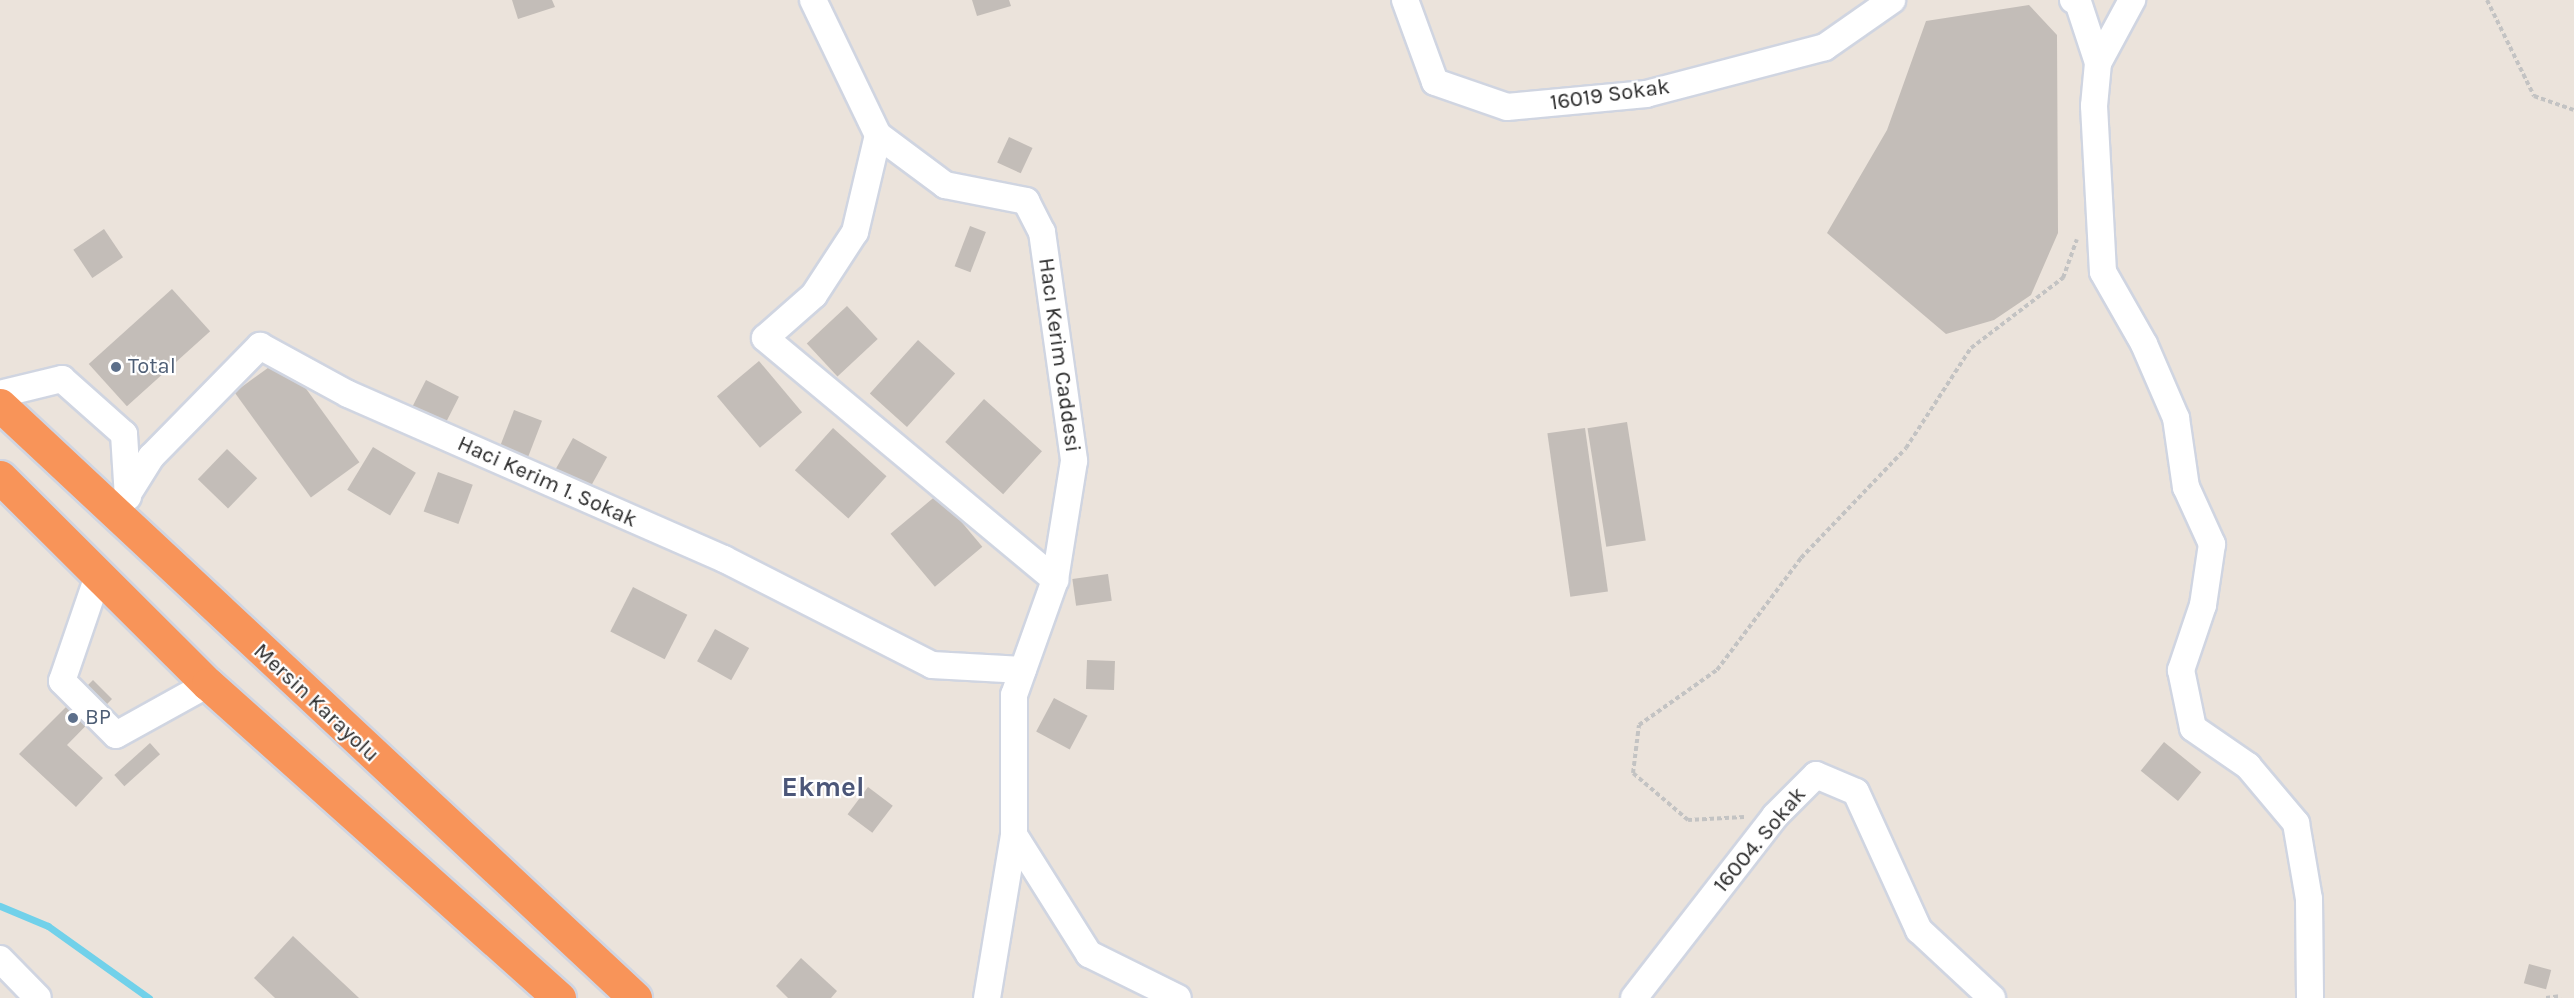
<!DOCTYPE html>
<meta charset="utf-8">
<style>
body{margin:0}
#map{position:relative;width:2574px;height:998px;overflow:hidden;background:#ebe3db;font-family:Karla,sans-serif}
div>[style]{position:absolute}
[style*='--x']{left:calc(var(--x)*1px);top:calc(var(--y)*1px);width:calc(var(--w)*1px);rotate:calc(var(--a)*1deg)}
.stream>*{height:7px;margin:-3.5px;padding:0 3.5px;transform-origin:3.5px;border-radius:3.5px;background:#71d1ea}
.building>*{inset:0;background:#c3bdb8;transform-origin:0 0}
.path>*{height:4px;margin-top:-2px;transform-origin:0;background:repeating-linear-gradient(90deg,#c3c3c3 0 4.5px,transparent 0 7.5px)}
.roads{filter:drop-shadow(2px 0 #d0d5e1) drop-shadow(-2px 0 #d0d5e1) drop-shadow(0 2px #d0d5e1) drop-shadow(0 -2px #d0d5e1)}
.minor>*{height:26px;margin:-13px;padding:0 13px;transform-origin:13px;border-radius:13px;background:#fff}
.highway>*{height:33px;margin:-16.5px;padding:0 16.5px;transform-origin:16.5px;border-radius:16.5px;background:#f89459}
.dots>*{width:16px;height:16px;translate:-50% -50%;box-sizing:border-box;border:3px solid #fff;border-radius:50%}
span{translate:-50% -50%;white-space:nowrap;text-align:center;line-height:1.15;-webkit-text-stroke:4.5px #fff;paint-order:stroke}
.street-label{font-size:22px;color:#292929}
.service-label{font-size:22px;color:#4e5e75}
.left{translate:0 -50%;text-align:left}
.district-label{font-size:28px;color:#4b5678;font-weight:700}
</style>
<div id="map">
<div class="stream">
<div style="--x:0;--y:906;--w:52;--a:22.6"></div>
<div style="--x:48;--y:926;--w:124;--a:35.5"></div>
</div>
<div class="building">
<div style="clip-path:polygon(512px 0,552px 0,555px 7px,518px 19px)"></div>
<div style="clip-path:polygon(972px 0,1009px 0,1011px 6px,977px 16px)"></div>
<div style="clip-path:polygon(2029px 5px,2057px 35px,2058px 233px,2031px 295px,1994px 320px,1946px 334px,1827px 233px,1887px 130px,1926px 21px)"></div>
<div style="left:1009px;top:137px;width:26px;height:28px;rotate:25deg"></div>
<div style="left:970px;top:226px;width:17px;height:43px;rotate:21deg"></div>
<div style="left:104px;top:229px;width:34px;height:37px;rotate:56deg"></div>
<div style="left:172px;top:289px;width:57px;height:112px;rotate:48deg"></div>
<div style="left:847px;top:306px;width:45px;height:55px;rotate:47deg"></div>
<div style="left:918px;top:340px;width:50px;height:72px;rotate:42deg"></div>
<div style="left:283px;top:357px;width:130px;height:60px;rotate:54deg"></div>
<div style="left:759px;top:361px;width:67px;height:55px;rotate:50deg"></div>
<div style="left:426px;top:380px;width:37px;height:29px;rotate:27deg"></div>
<div style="left:984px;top:399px;width:78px;height:58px;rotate:42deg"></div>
<div style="left:514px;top:410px;width:30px;height:44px;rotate:21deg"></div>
<div style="left:1627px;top:422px;width:120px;height:40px;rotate:81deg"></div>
<div style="left:833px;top:428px;width:72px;height:57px;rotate:42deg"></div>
<div style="left:1585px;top:428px;width:165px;height:38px;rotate:82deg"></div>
<div style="left:573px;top:438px;width:39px;height:51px;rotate:29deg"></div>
<div style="left:373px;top:447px;width:50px;height:50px;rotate:31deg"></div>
<div style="left:227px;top:449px;width:42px;height:42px;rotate:44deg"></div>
<div style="left:438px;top:472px;width:37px;height:42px;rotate:20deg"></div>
<div style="left:938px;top:494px;width:69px;height:62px;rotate:50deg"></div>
<div style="left:1108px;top:574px;width:27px;height:36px;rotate:82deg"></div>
<div style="left:633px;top:587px;width:61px;height:50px;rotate:27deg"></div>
<div style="left:715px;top:629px;width:39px;height:37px;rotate:29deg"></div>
<div style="left:1087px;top:660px;width:28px;height:29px;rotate:2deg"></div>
<div style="clip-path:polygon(93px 680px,112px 699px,67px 745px,103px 778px,76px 807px,19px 754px)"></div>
<div style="left:1054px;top:698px;width:38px;height:38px;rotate:28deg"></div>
<div style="left:2164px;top:742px;width:48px;height:37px;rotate:39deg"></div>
<div style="left:150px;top:743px;width:15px;height:48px;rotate:48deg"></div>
<div style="left:868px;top:787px;width:31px;height:34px;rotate:37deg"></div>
<div style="clip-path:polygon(293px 936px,359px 998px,275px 998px,254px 978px)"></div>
<div style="clip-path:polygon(801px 958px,837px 991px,831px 998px,788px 998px,776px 986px)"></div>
<div style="left:2529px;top:964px;width:23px;height:20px;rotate:15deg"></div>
</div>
<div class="path">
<div style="--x:2487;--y:0;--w:107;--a:63.9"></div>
<div style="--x:2534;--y:96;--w:42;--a:19.3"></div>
<div style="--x:1744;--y:817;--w:56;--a:176.9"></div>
<div style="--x:1688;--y:820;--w:72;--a:-139.5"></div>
<div style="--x:1633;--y:773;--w:48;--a:-82.9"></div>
<div style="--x:1639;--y:725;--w:95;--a:-35.2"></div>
<div style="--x:1717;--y:670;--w:140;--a:-53.1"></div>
<div style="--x:1801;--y:558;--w:152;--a:-46.3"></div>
<div style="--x:1906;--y:448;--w:119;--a:-57"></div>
<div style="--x:1971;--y:348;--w:116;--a:-37.3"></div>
<div style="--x:2063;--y:278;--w:41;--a:-70.3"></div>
<div style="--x:2546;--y:998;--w:15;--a:-8"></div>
</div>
<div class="roads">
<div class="minor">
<div style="--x:813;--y:0;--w:150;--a:64.3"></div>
<div style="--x:878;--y:135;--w:84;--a:36.7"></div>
<div style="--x:945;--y:185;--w:83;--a:11.2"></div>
<div style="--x:1026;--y:201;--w:35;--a:63"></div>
<div style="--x:1042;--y:232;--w:231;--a:82"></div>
<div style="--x:1074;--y:461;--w:121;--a:99.1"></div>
<div style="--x:1055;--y:580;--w:122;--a:109.6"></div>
<div style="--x:1014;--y:695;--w:140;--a:90"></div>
<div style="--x:1014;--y:835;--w:165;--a:99.4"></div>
<div style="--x:1405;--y:0;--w:87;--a:69.9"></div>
<div style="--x:1435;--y:82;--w:76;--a:19.1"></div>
<div style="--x:1507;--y:107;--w:140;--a:-5.3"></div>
<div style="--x:1646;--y:94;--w:185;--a:-14.7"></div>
<div style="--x:1825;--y:47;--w:82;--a:-35"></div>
<div style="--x:2073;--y:0;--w:5;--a:22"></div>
<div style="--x:2078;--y:2;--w:64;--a:71.8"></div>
<div style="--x:2098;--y:63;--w:43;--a:95.3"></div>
<div style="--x:2094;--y:106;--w:166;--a:86.9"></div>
<div style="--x:2103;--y:272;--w:83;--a:60.3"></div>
<div style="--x:2144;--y:344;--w:81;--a:66.6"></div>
<div style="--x:2176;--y:418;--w:70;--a:81.8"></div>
<div style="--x:2186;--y:487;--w:63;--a:65.5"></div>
<div style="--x:2212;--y:544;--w:62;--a:98.4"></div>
<div style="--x:2203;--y:605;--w:69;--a:108.7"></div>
<div style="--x:2181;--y:670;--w:59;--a:78.3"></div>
<div style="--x:2193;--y:728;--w:67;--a:34.6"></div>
<div style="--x:2248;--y:766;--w:75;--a:49.9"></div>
<div style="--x:2296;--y:823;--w:77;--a:80.3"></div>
<div style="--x:2309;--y:899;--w:99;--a:89.4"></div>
<div style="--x:2098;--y:63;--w:72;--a:-61.6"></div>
<div style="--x:878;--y:135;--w:100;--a:103.3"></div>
<div style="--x:855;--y:232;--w:75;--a:123.1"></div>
<div style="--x:814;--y:295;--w:65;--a:138.7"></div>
<div style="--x:765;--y:338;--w:378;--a:39.8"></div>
<div style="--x:0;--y:394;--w:64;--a:-13.6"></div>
<div style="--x:62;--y:379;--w:83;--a:41.6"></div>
<div style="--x:124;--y:434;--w:63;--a:86.4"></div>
<div style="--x:128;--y:494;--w:44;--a:-58.1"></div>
<div style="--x:151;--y:457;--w:156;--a:-45.5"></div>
<div style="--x:260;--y:346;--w:100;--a:28.6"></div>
<div style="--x:348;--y:394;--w:411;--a:23.7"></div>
<div style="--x:724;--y:559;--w:233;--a:27"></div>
<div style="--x:932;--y:665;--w:91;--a:3.1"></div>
<div style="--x:98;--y:576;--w:111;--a:108.9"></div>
<div style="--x:62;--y:681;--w:76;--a:45"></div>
<div style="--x:116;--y:735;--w:105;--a:-29"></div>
<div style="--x:1014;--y:835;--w:141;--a:57.8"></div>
<div style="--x:1089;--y:954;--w:99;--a:26.3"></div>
<div style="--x:0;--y:959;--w:54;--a:45.7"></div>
<div style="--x:1634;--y:998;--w:230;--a:-52.2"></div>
<div style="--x:1775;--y:816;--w:58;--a:-45"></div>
<div style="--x:1816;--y:775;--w:43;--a:23"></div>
<div style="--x:1856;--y:792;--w:152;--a:65.5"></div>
<div style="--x:1919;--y:930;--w:100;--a:43"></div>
</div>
<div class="highway">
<div style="--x:0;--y:405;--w:869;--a:43.04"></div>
<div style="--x:0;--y:477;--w:293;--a:44.9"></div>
<div style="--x:208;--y:684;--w:471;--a:41.8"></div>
</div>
</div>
<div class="dots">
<div style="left:116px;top:367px;background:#5c6f8a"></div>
<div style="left:73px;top:718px;background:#5c6f8a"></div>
</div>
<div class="street-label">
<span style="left:1610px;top:95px;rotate:-8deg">16019 Sokak</span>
<span style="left:1059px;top:355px;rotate:82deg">Hacı Kerim Caddesi</span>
<span style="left:547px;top:482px;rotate:24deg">Haci Kerim 1. Sokak</span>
<span style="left:316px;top:703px;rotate:43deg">Mersin Karayolu</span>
<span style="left:1760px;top:840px;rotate:-50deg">16004. Sokak</span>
</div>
<div class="service-label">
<span class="left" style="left:128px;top:367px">Total</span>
<span class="left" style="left:85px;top:718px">BP</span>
</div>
<div class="district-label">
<span style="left:823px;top:787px">Ekmel</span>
</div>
</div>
